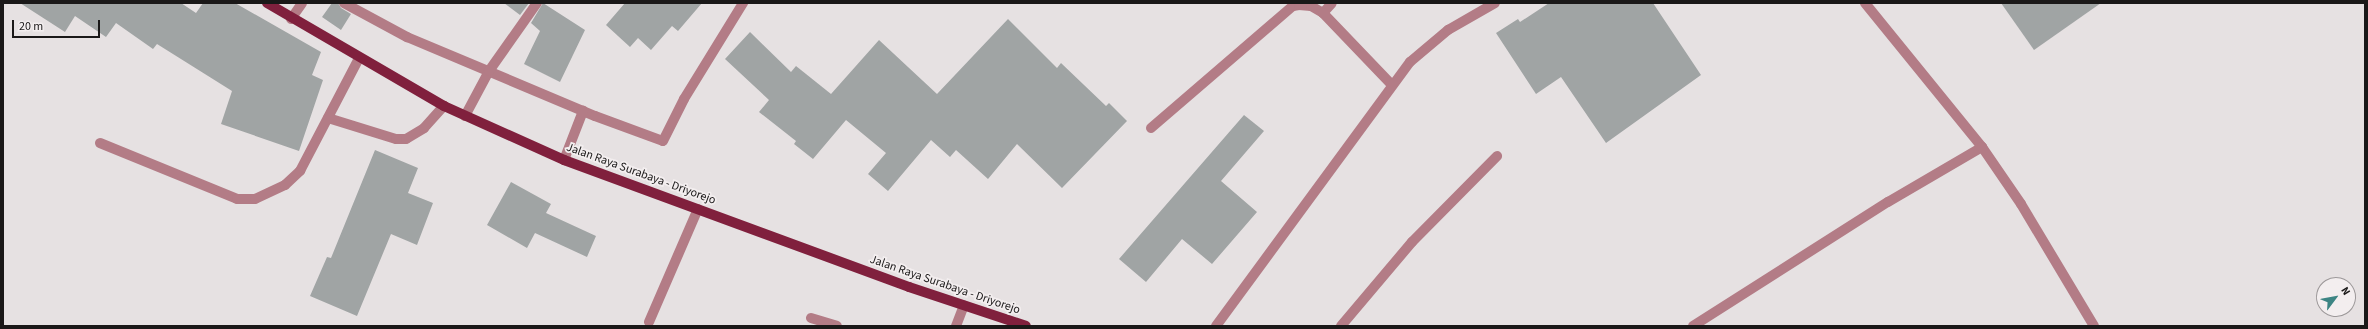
<!DOCTYPE html>
<style>
body{margin:0}
#map{position:relative;width:2368px;height:329px;overflow:hidden;background:#e6e1e2;font-family:"Source Sans 3",sans-serif}
div>[style]{position:absolute}
[style*='--x']{left:calc(var(--x)*1px);top:calc(var(--y)*1px);width:calc(var(--w)*1px);rotate:calc(var(--a)*1deg)}
.building>*{inset:0;background:#a0a4a4}
.lane>*{height:10px;margin:-5px;padding:0 5px;transform-origin:5px;border-radius:5px;background:#b37c86}
.street>*{height:10px;margin:-5px;padding:0 5px;transform-origin:5px;border-radius:5px;background:#b37c86}
.primary>*{height:10px;margin:-5px;padding:0 5px;transform-origin:5px;border-radius:5px;background:#80203d}
span{translate:-50% -50%;white-space:nowrap;text-align:center;line-height:1.15;-webkit-text-stroke:3.5px #f3eeef;paint-order:stroke}
.street-label{font-size:12px;color:#1a1818}
.frame{position:absolute;inset:0;border:4px solid #1a1818;pointer-events:none}
.north{position:absolute;left:2316px;top:277px;width:40px;height:40px;box-sizing:border-box;background:#f3eeef;border:1px solid #9c9899;border-radius:50%;rotate:58deg;font-size:11px;font-weight:700;line-height:16px;text-align:center;color:#1a1818}
.north::after{content:'';display:block;margin:auto;width:14px;height:18px;background:#3d8584;clip-path:polygon(50% 0,100% 100%,50% 72%,0 100%)}
.scale{position:absolute;left:12px;top:20px;width:88px;height:18px;box-sizing:border-box;border:2px solid #1a1818;border-top:0;padding-left:5px;font-size:12px;line-height:14px;white-space:nowrap;color:#1a1818;-webkit-text-stroke:3px #f3eeef;paint-order:stroke}
</style>
<div id="map">
<div class="building">
<div style="clip-path:polygon(20px 3px,181px 3px,196px 13px,203px 3px,235px 3px,321px 52px,312px 75px,323px 80px,299px 151px,221px 124px,232px 91px,157px 44px,153px 49px,116px 23px,106px 37px,75px 16px,65px 32px)"></div>
<div style="clip-path:polygon(332px 3px,338px 3px,341px 8px,351px 14px,341px 30px,322px 17px)"></div>
<div style="clip-path:polygon(504px 3px,529px 3px,520px 15px)"></div>
<div style="clip-path:polygon(543px 3px,585px 30px,560px 82px,524px 64px,540px 31px,531px 23px)"></div>
<div style="clip-path:polygon(625px 3px,702px 3px,678px 31px,672px 26px,651px 50px,638px 38px,630px 47px,606px 25px)"></div>
<div style="clip-path:polygon(1549px 3px,1653px 3px,1701px 75px,1606px 143px,1561px 77px,1536px 94px,1496px 33px,1518px 19px,1520px 22px)"></div>
<div style="clip-path:polygon(2001px 3px,2101px 3px,2034px 50px)"></div>
<div style="clip-path:polygon(1008px 19px,1057px 68px,1061px 63px,1106px 106px,1109px 103px,1127px 121px,1062px 188px,1017px 144px,988px 179px,956px 150px,950px 157px,931px 140px,888px 191px,868px 174px,886px 153px,846px 120px,813px 159px,794px 144px,796px 141px,759px 112px,769px 100px,725px 59px,750px 32px,791px 72px,796px 66px,831px 94px,879px 40px,937px 94px)"></div>
<div style="clip-path:polygon(1244px 115px,1264px 131px,1221px 181px,1257px 212px,1212px 264px,1182px 239px,1146px 282px,1119px 259px)"></div>
<div style="clip-path:polygon(375px 150px,418px 168px,408px 193px,433px 203px,417px 245px,391px 234px,357px 316px,310px 296px,327px 257px,331px 258px)"></div>
<div style="clip-path:polygon(511px 182px,551px 204px,546px 213px,596px 236px,587px 257px,535px 233px,527px 248px,487px 225px)"></div>
</div>
<div class="lane">
<div style="--x:1865;--y:3;--w:186;--a:50.9"></div>
<div style="--x:1323;--y:13;--w:13;--a:-48"></div>
<div style="--x:291;--y:19;--w:19;--a:-55"></div>
<div style="--x:328;--y:118;--w:71;--a:17.2"></div>
<div style="--x:396;--y:139;--w:10;--a:0"></div>
<div style="--x:406;--y:139;--w:21;--a:-31"></div>
<div style="--x:424;--y:128;--w:30;--a:-48"></div>
<div style="--x:1151;--y:128;--w:187;--a:-40.7"></div>
<div style="--x:1293;--y:6;--w:6;--a:-9"></div>
<div style="--x:1299;--y:5;--w:12;--a:5"></div>
<div style="--x:1311;--y:6;--w:14;--a:30"></div>
<div style="--x:1323;--y:13;--w:100;--a:46.2"></div>
<div style="--x:100;--y:143;--w:148;--a:22.2"></div>
<div style="--x:237;--y:199;--w:18;--a:0"></div>
<div style="--x:255;--y:199;--w:33;--a:-25"></div>
<div style="--x:285;--y:185;--w:21;--a:-43"></div>
<div style="--x:300;--y:171;--w:127;--a:-62.4"></div>
<div style="--x:811;--y:318;--w:27;--a:17"></div>
<div style="--x:649;--y:322;--w:123;--a:-66.6"></div>
<div style="--x:956;--y:326;--w:22;--a:-69"></div>
<div style="--x:1216;--y:326;--w:328;--a:-53.7"></div>
<div style="--x:1410;--y:62;--w:50;--a:-40.1"></div>
<div style="--x:1448;--y:30;--w:54;--a:-29.9"></div>
</div>
<div class="street">
<div style="--x:344;--y:3;--w:72;--a:28.4"></div>
<div style="--x:407;--y:37;--w:204;--a:22.8"></div>
<div style="--x:595;--y:116;--w:72;--a:20.2"></div>
<div style="--x:663;--y:141;--w:47;--a:-63.4"></div>
<div style="--x:684;--y:99;--w:113;--a:-58.4"></div>
<div style="--x:465;--y:116;--w:51;--a:-61.9"></div>
<div style="--x:489;--y:71;--w:83;--a:-54.8"></div>
<div style="--x:564;--y:160;--w:53;--a:-68.8"></div>
<div style="--x:1341;--y:326;--w:110;--a:-49.8"></div>
<div style="--x:1412;--y:242;--w:121;--a:-45.3"></div>
<div style="--x:1693;--y:326;--w:231;--a:-32.5"></div>
<div style="--x:1888;--y:202;--w:109;--a:-30.3"></div>
<div style="--x:1982;--y:147;--w:69;--a:55.6"></div>
<div style="--x:2021;--y:204;--w:142;--a:59.1"></div>
</div>
<div class="primary">
<div style="--x:267;--y:3;--w:205;--a:30.2"></div>
<div style="--x:444;--y:106;--w:132;--a:24.2"></div>
<div style="--x:564;--y:160;--w:368;--a:20.2"></div>
<div style="--x:909;--y:287;--w:123;--a:18.4"></div>
</div>
<div class="street-label">
<span style="left:641px;top:174px;rotate:20deg">Jalan Raya Surabaya - Driyorejo</span>
<span style="left:945px;top:285px;rotate:19deg">Jalan Raya Surabaya - Driyorejo</span>
</div>
<div class="frame"></div>
<div class="north">N</div>
<div class="scale">20 m</div>
</div>
